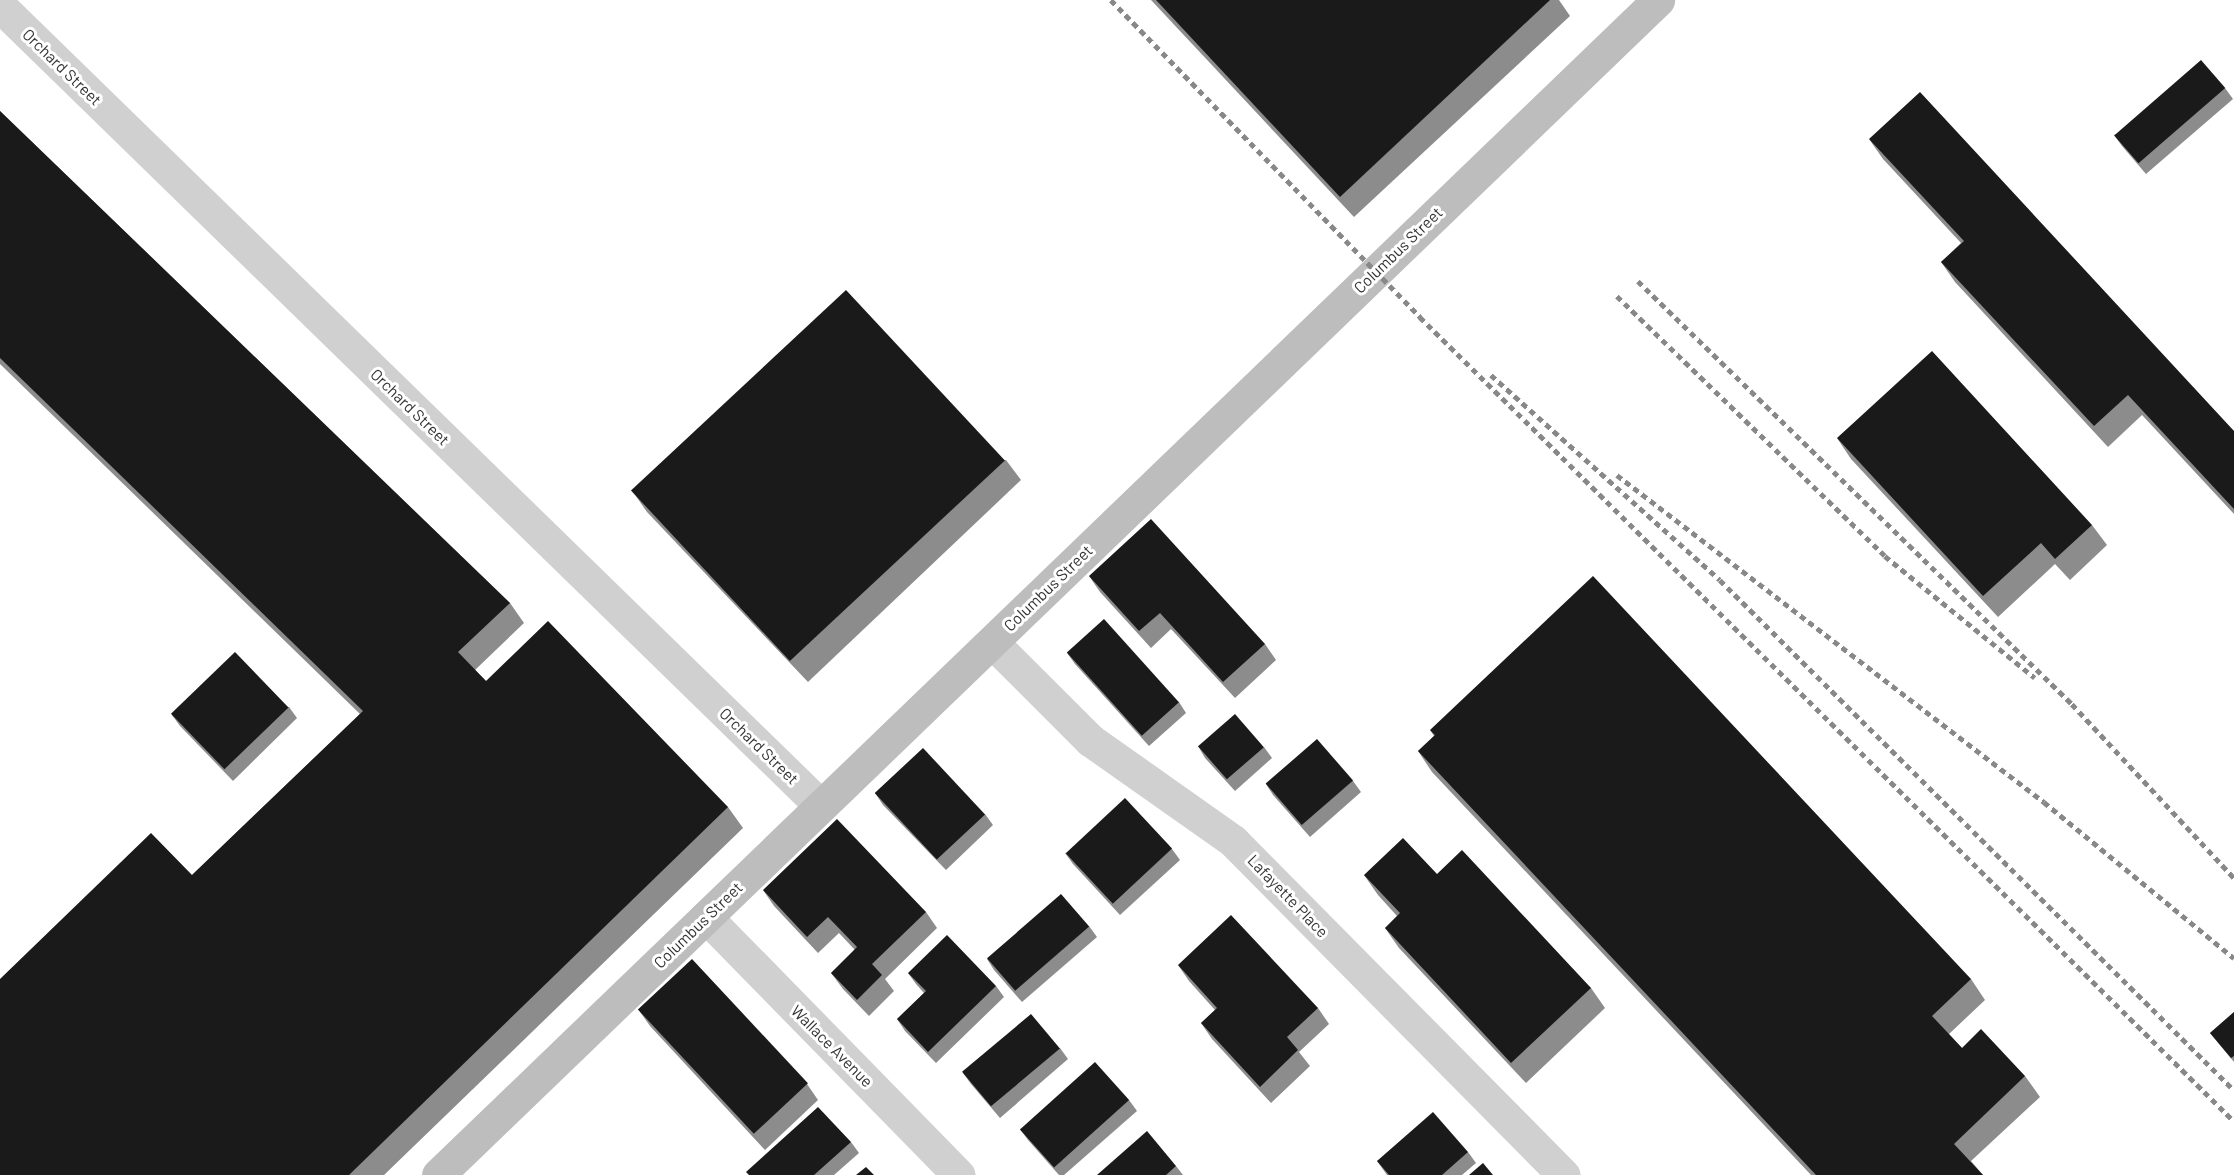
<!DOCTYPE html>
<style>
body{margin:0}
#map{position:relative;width:2234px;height:1175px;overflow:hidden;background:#fff;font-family:Barlow,sans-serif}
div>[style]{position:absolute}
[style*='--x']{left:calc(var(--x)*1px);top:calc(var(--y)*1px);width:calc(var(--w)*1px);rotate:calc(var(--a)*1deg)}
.street>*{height:33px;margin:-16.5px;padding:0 16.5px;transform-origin:16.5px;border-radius:16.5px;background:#d0d0d0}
.secondary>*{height:33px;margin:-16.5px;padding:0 16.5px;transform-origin:16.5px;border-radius:16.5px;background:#bdbdbd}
.rail>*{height:4.5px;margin-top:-2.25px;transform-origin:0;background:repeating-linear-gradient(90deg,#888 0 6px,transparent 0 10.5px)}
.wall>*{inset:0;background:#8c8c8c}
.building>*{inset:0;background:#1a1a1a;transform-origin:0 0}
span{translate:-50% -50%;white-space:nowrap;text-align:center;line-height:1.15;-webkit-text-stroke:6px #fff;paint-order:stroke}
.street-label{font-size:16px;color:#333}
</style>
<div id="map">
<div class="street">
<div style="--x:0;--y:6;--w:1146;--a:44.26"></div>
<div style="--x:992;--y:642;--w:139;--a:45"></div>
<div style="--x:1090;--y:740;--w:175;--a:35.2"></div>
<div style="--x:1233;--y:841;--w:470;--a:45.3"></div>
<div style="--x:706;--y:917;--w:361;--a:45.6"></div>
</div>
<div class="secondary">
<div style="--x:438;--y:1175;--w:1694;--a:-43.92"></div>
</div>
<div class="rail">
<div style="--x:1111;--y:0;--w:443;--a:45.7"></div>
<div style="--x:1420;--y:317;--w:1144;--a:44.65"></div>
<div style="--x:1638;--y:281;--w:606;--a:44.26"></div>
<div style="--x:2072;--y:704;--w:238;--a:47"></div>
<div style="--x:1617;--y:296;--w:373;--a:44.1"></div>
<div style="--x:1885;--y:556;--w:193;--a:39.1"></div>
<div style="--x:1491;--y:375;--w:307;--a:41.8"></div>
<div style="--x:1720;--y:580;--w:724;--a:44.78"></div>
<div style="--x:1617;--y:475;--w:538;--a:37.45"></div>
<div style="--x:2044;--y:802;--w:246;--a:39.4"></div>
</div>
<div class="wall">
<div style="clip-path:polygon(1151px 0,1559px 0,1570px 16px,1354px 217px)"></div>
<div style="clip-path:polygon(2225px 88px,2233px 99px,2146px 174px,2122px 146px,2114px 135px)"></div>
<div style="clip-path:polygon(0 111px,510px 603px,524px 623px,475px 670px,486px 681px,728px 807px,743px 828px,384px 1175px,0 1175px,192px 875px,360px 714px,0 364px)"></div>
<div style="clip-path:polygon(1869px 139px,2234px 431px,2234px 514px,2142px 415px,2108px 447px,1955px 282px,1941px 262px,1961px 243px,1883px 159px)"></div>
<div style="clip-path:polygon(1837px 438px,2092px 525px,2107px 545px,2070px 580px,2055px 564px,1998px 617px,1851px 459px)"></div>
<div style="clip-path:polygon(1006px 460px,1021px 480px,808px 682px,647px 512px,633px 492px)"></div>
<div style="clip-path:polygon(1089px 576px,1265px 644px,1276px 660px,1235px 698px,1171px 629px,1151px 648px,1100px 592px)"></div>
<div style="clip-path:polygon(1067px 653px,1179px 702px,1186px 713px,1149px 746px,1075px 664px)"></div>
<div style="clip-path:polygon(289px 707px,297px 718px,233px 781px,180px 726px,172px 715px)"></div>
<div style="clip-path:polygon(1430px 730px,1971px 979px,1985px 1000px,1949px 1034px,1962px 1048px,2025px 1076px,2040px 1097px,1971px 1161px,1983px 1175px,1811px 1175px,1432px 772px,1418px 751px,1434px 736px)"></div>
<div style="clip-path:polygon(1198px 746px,1264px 747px,1272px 758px,1235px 791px,1205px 758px)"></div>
<div style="clip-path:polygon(1353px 781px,1361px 792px,1310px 837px,1273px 795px,1266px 784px)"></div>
<div style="clip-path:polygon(875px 793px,985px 814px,993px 825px,946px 870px,883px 805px)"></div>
<div style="clip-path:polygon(1172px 849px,1180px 860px,1120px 915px,1073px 864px,1065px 853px)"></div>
<div style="clip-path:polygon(1437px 874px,1591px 988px,1605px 1008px,1526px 1083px,1399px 948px,1385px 928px,1397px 916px,1378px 895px,1364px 875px)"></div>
<div style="clip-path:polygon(763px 890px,926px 912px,937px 928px,885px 979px,894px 991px,869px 1016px,843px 989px,831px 973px,855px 950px,839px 933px,818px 953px,774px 906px)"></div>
<div style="clip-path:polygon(1089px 926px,1097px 937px,1022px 1002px,994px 970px,987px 959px)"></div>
<div style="clip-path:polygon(1178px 965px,1318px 1008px,1329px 1024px,1299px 1052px,1310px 1066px,1271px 1103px,1212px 1039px,1201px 1023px,1215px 1010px,1189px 981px)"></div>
<div style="clip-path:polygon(908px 973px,996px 986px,1004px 997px,936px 1063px,905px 1031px,897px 1019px,924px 993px,916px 984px)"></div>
<div style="clip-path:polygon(638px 1009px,807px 1084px,818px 1100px,765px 1150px,650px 1026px)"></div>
<div style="clip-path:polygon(2234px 1012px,2234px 1062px,2210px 1033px)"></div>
<div style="clip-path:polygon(1060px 1048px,1068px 1059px,1000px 1118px,971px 1084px,963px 1073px)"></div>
<div style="clip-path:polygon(1129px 1100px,1137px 1111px,1064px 1175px,1059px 1175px,1028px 1140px,1020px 1129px)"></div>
<div style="clip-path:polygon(851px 1142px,859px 1153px,834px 1175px,748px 1175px)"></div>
<div style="clip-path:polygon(1468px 1152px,1476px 1163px,1462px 1175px,1387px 1175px,1377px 1161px)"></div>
<div style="clip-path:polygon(1176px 1166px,1183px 1175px,1097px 1175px)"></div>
</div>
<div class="building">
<div style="clip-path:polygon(1156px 0,1550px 0,1340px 197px)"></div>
<div style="left:2201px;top:60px;width:37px;height:115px;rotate:49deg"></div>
<div style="clip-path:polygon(1920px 92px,2234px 431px,2234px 509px,2128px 395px,2094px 426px,1941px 262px,1964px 241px,1869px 139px)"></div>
<div style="clip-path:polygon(0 111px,510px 603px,458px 652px,486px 681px,548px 621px,728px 807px,349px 1175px,0 1175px,0 979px,151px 833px,192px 875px,363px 711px,0 358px)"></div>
<div style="left:846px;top:290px;width:233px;height:294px;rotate:47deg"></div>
<div style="clip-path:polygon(1932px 351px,2092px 525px,2055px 559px,2041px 543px,1983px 596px,1837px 438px)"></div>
<div style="clip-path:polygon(1151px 519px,1265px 644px,1223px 682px,1160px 613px,1139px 631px,1089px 576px)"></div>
<div style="clip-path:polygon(1593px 576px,1971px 979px,1932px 1016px,1962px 1048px,1981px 1029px,2025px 1076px,1954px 1144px,1983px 1175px,1816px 1175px,1418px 751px,1435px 735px,1430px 730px)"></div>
<div style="left:1104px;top:619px;width:112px;height:50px;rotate:48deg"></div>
<div style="left:235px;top:652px;width:77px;height:89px;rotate:46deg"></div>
<div style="left:1235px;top:714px;width:44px;height:49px;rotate:49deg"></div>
<div style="left:1317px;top:739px;width:55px;height:68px;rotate:49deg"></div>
<div style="left:923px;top:748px;width:91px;height:66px;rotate:47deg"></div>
<div style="left:1125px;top:798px;width:69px;height:81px;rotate:47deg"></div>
<div style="clip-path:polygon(837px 819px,926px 912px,872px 964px,882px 975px,857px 1000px,831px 973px,857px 947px,828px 917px,807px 937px,763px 890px)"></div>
<div style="clip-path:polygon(1403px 838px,1437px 874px,1462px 850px,1591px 988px,1511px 1063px,1385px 928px,1400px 913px,1364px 875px)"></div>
<div style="left:1061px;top:894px;width:43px;height:98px;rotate:49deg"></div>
<div style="clip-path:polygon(1231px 915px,1318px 1008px,1287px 1037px,1298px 1050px,1260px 1087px,1201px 1023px,1217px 1008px,1178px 965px)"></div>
<div style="clip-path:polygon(947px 935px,996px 986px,928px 1052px,897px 1019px,926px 991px,908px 973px)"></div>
<div style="left:692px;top:959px;width:170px;height:74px;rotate:47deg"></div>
<div style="clip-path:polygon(2234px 1012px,2234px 1056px,2231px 1058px,2210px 1033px)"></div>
<div style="left:1031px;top:1014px;width:45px;height:90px;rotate:50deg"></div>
<div style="left:1095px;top:1062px;width:51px;height:101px;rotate:48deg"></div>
<div style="clip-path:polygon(818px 1107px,851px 1142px,814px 1175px,749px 1175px,746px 1172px)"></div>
<div style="clip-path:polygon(1433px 1112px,1468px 1152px,1442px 1175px,1389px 1175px,1377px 1161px)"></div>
<div style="clip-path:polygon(1147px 1131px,1176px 1166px,1166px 1175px,1097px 1175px)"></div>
<div style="clip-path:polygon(1483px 1163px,1493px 1175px,1469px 1175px)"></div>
<div style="clip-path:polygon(866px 1167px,874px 1175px,856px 1175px)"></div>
</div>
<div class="street-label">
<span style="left:62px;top:67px;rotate:44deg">Orchard Street</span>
<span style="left:1398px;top:250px;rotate:-44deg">Columbus Street</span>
<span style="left:410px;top:407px;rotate:44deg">Orchard Street</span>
<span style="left:1048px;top:588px;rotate:-44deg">Columbus Street</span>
<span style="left:759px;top:746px;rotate:44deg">Orchard Street</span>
<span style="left:1288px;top:896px;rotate:46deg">Lafayette Place</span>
<span style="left:698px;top:925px;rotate:-44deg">Columbus Street</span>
<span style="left:832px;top:1046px;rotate:45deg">Wallace Avenue</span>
</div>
</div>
